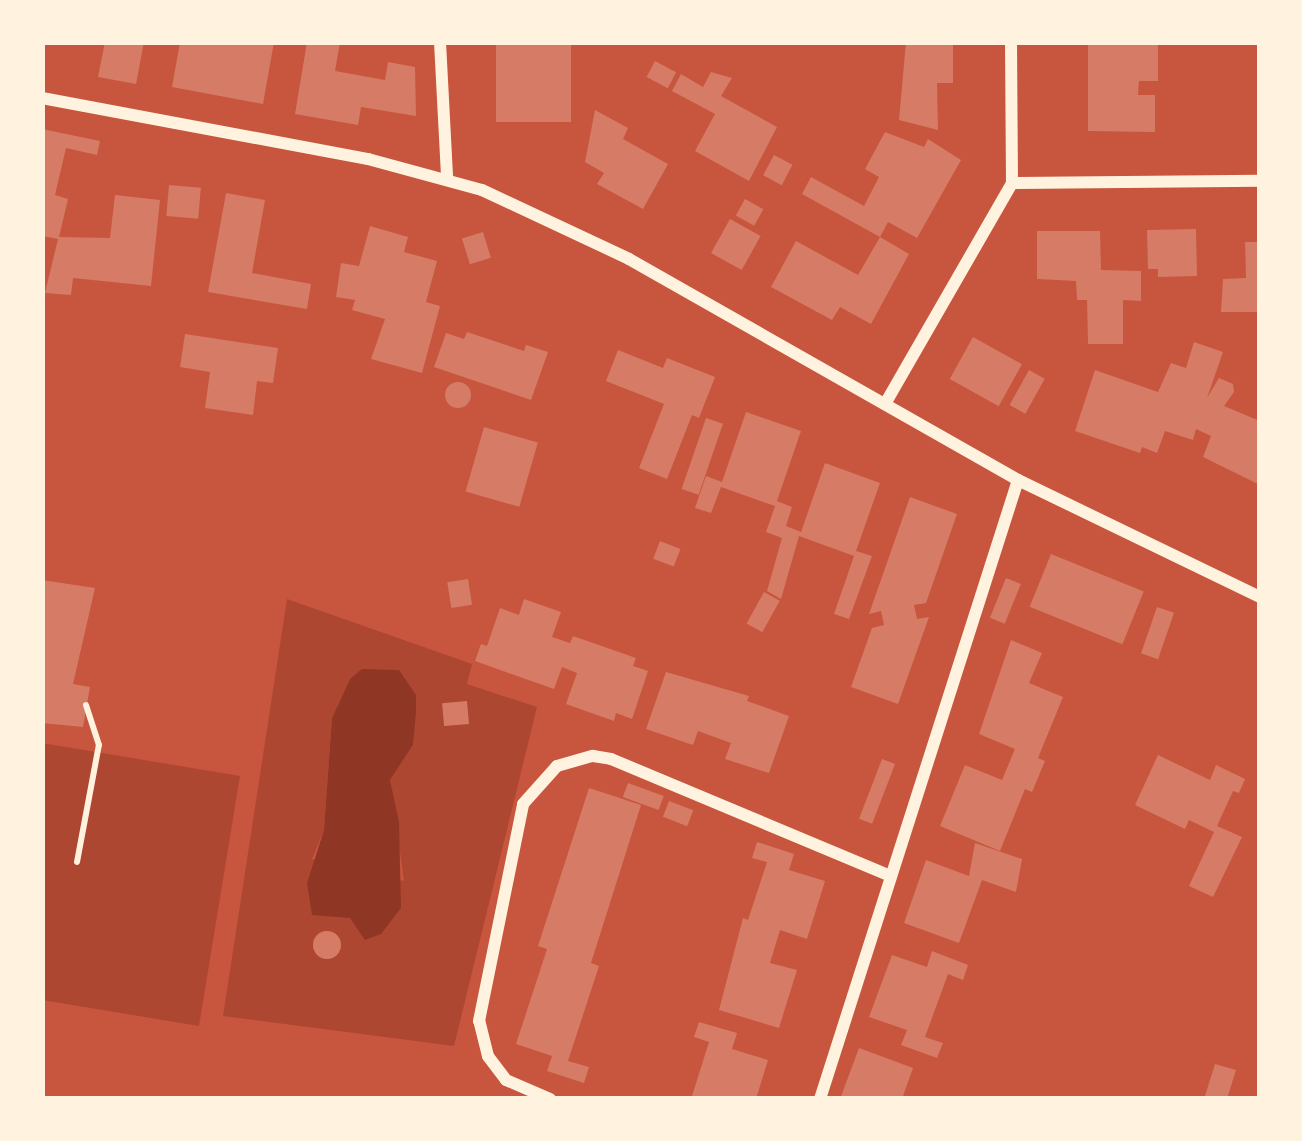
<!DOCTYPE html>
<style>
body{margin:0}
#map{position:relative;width:1302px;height:1141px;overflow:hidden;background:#c8553d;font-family:Arial,sans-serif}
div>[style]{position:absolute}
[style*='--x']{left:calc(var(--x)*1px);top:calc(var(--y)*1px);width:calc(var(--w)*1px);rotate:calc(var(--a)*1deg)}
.green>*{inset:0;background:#ae4732}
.water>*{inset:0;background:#8f3625}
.building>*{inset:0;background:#d67c66;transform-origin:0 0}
.round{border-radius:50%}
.path>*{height:6px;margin:-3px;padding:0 3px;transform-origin:3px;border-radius:3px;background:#fff3e0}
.minor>*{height:12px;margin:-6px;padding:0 6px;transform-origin:6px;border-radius:6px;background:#fff3e0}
span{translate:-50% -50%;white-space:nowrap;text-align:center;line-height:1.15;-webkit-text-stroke:12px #fff3e0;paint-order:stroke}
.frame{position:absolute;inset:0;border:45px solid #fff3e0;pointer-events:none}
</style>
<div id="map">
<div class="green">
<div style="clip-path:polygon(evenodd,287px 599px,472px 664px,467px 684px,537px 707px,454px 1046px,223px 1016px,287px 599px,350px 679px,416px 695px,413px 745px,390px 780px,404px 881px,312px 859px,324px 830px,332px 718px,350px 679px)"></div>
<div style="clip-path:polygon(42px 743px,240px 776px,199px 1026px,42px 1000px)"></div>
</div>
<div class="water">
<div style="clip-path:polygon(362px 669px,399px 670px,416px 695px,416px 712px,413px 745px,390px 780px,399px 822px,401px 908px,381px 934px,365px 940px,350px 918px,312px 915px,307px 883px,324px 830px,332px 718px,350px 679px)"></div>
</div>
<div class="building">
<div style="clip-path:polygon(105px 42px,144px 42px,136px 84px,98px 77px)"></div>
<div style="clip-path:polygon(180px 42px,274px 42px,263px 104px,172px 87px)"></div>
<div style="clip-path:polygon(307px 42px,340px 42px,335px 71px,385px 80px,388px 62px,415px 67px,416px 116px,361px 107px,358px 125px,295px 114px)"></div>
<div style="left:496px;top:42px;width:75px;height:80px"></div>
<div style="clip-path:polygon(906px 42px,953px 42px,953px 83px,937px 83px,938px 130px,899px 120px)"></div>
<div style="clip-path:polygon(1088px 42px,1158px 42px,1158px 81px,1139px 81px,1138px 95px,1155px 95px,1155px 132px,1088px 131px)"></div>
<div style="left:655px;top:61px;width:24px;height:18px;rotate:28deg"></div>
<div style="clip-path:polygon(711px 72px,732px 78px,721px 96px,777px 127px,749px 181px,695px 151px,715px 114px,672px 91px,681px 74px,703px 87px)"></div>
<div style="clip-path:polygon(595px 110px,628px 128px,623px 139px,668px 164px,643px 209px,597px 184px,604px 173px,585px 162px)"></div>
<div style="clip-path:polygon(42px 129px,100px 141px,97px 155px,66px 148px,55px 195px,68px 199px,59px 237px,110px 238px,115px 195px,160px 200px,151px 286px,73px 278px,71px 295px,45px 293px,58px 239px,42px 236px)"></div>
<div style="clip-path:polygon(885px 132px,924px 147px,928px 139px,961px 160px,917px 238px,888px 222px,880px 237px,802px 194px,811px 177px,864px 206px,879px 177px,865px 169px)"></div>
<div style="left:774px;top:155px;width:21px;height:23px;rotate:28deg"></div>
<div style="left:169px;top:185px;width:32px;height:31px;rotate:5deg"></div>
<div style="clip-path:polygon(226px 193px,265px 200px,252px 273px,311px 284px,307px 309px,208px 292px)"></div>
<div style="left:745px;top:199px;width:21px;height:19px;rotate:29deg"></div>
<div style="left:730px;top:219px;width:35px;height:39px;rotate:29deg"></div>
<div style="clip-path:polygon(370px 226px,408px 237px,404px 252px,437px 261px,426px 302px,440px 306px,422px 373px,371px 359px,385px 319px,352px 310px,355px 300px,336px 297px,341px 263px,359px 266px)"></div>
<div style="clip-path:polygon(1196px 229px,1197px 276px,1158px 277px,1158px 269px,1148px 269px,1147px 230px)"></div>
<div style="clip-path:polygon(1037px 231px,1100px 231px,1101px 270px,1141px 271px,1141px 301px,1123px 300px,1123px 344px,1088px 344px,1087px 300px,1077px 300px,1076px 281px,1037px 279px)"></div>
<div style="left:483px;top:232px;width:27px;height:22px;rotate:73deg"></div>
<div style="clip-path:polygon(880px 237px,909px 254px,871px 324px,840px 307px,832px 320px,771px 287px,796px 241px,858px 275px)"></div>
<div style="clip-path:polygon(1245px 242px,1260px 242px,1260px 312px,1221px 312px,1223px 279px,1246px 278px)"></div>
<div style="clip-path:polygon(467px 332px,524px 351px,526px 345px,548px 352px,531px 400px,434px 367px,446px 333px,464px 339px)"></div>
<div style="clip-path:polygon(185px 334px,278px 348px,273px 383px,257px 381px,253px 415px,205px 408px,210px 372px,180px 367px)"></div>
<div style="left:973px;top:337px;width:56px;height:48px;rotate:29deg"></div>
<div style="clip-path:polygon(1194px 342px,1223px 352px,1207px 398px,1219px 378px,1233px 384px,1234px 392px,1224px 406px,1260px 421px,1260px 485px,1203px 457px,1211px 436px,1196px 429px,1193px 440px,1165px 431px,1157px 453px,1142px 447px,1140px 453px,1075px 431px,1095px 370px,1158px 392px,1171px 363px,1186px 368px)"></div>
<div style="clip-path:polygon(618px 350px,663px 368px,667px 358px,715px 377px,699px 418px,692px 415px,667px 479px,639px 468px,664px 404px,606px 381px)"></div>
<div style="left:1029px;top:370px;width:18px;height:40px;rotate:29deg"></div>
<div class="round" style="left:445px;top:382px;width:26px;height:26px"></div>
<div style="clip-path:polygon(746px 412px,801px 431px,777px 501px,792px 507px,786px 526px,801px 532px,825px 463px,880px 483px,856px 551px,872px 556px,849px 619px,834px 614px,854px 556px,799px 536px,781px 599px,767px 591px,782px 538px,766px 532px,775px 506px,721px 487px,711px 513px,695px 508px,706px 476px,722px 482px)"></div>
<div style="left:706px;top:418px;width:18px;height:75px;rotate:19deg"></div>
<div style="left:484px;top:427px;width:56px;height:67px;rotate:16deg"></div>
<div style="clip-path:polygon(910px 497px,957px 514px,926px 603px,914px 605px,917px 619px,929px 617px,898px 704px,851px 687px,872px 628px,884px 625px,881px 611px,869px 614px)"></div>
<div style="left:660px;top:541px;width:22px;height:19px;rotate:21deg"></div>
<div style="left:1051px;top:554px;width:100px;height:57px;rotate:22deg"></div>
<div style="left:1006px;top:578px;width:16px;height:43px;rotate:22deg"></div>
<div style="left:468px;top:579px;width:26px;height:21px;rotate:81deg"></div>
<div style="clip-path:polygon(42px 580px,95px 588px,73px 684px,90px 687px,83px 727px,42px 723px)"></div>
<div style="left:764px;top:592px;width:18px;height:36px;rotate:29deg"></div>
<div style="clip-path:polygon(524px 599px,561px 612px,552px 637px,570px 643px,573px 636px,636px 658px,633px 666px,648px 671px,632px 719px,616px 713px,614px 721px,566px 704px,577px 673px,562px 667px,554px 689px,475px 661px,481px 644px,487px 646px,500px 608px,519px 615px)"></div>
<div style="left:1157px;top:607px;width:18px;height:49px;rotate:19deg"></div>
<div style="clip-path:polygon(1011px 640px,1042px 653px,1029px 683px,1063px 697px,1038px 758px,1045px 761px,1032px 792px,1025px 789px,1000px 851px,940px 826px,965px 765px,1002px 780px,1015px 749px,979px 734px)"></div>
<div style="clip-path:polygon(666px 672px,749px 696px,747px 701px,789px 716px,769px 773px,725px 759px,731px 743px,698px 731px,693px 745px,646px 729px)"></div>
<div style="left:467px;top:701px;width:23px;height:25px;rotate:85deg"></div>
<div style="clip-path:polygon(1158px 755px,1210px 780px,1216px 765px,1245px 779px,1239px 793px,1233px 791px,1217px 826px,1242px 837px,1213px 897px,1189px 886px,1214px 832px,1189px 820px,1185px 829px,1135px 805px)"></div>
<div style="left:882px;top:759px;width:14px;height:64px;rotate:21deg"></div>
<div style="left:628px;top:783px;width:38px;height:15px;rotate:20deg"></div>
<div style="clip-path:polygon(589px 788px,641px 805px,591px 963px,599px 966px,568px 1061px,589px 1067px,584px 1083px,547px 1071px,552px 1056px,516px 1044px,547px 949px,538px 946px)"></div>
<div style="left:669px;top:801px;width:26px;height:17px;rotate:21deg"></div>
<div style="clip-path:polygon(757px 842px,794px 854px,789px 870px,825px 881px,807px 939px,780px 930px,770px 963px,797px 970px,779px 1028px,719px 1010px,743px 918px,748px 920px,767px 862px,752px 858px)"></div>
<div style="clip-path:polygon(975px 843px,1022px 859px,1016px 892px,982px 880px,959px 943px,904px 923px,926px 860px,969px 876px)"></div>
<div class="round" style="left:313px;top:931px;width:28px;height:28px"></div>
<div style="clip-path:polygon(932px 951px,968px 965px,963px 980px,948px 974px,925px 1037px,943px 1043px,937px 1058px,901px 1045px,907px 1030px,869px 1017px,892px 955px,927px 967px)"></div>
<div style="clip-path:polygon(699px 1022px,737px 1033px,732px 1049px,768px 1060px,756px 1099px,691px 1099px,709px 1042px,694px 1037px)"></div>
<div style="clip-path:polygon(859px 1048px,913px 1068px,902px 1099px,840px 1099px)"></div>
<div style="clip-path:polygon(1215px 1064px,1236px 1070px,1227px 1099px,1204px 1099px)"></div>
</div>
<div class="path">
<div style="--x:77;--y:862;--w:119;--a:-79.4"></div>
<div style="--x:99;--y:745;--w:42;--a:-108"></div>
</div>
<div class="minor">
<div style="--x:440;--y:42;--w:135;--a:87"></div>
<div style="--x:1011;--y:42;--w:141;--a:89.6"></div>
<div style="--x:42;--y:98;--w:332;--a:10.6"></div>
<div style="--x:368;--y:159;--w:118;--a:15.2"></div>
<div style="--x:482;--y:190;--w:162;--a:25.1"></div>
<div style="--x:629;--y:259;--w:447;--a:29.6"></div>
<div style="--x:1018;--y:480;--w:269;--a:25.8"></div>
<div style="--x:885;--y:404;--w:255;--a:-60.1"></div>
<div style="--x:1012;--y:183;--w:248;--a:-0.5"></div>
<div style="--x:550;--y:1099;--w:48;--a:-156.6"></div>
<div style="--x:506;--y:1080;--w:30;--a:-127"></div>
<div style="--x:488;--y:1056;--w:36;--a:-104"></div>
<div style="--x:479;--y:1021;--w:221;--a:-78.5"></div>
<div style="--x:523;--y:804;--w:51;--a:-48.2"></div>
<div style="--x:557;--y:766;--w:37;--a:-16"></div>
<div style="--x:593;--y:756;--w:18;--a:9"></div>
<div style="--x:611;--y:759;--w:303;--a:22.7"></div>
<div style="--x:820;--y:1099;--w:650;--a:-72.26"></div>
</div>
<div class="frame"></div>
</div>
